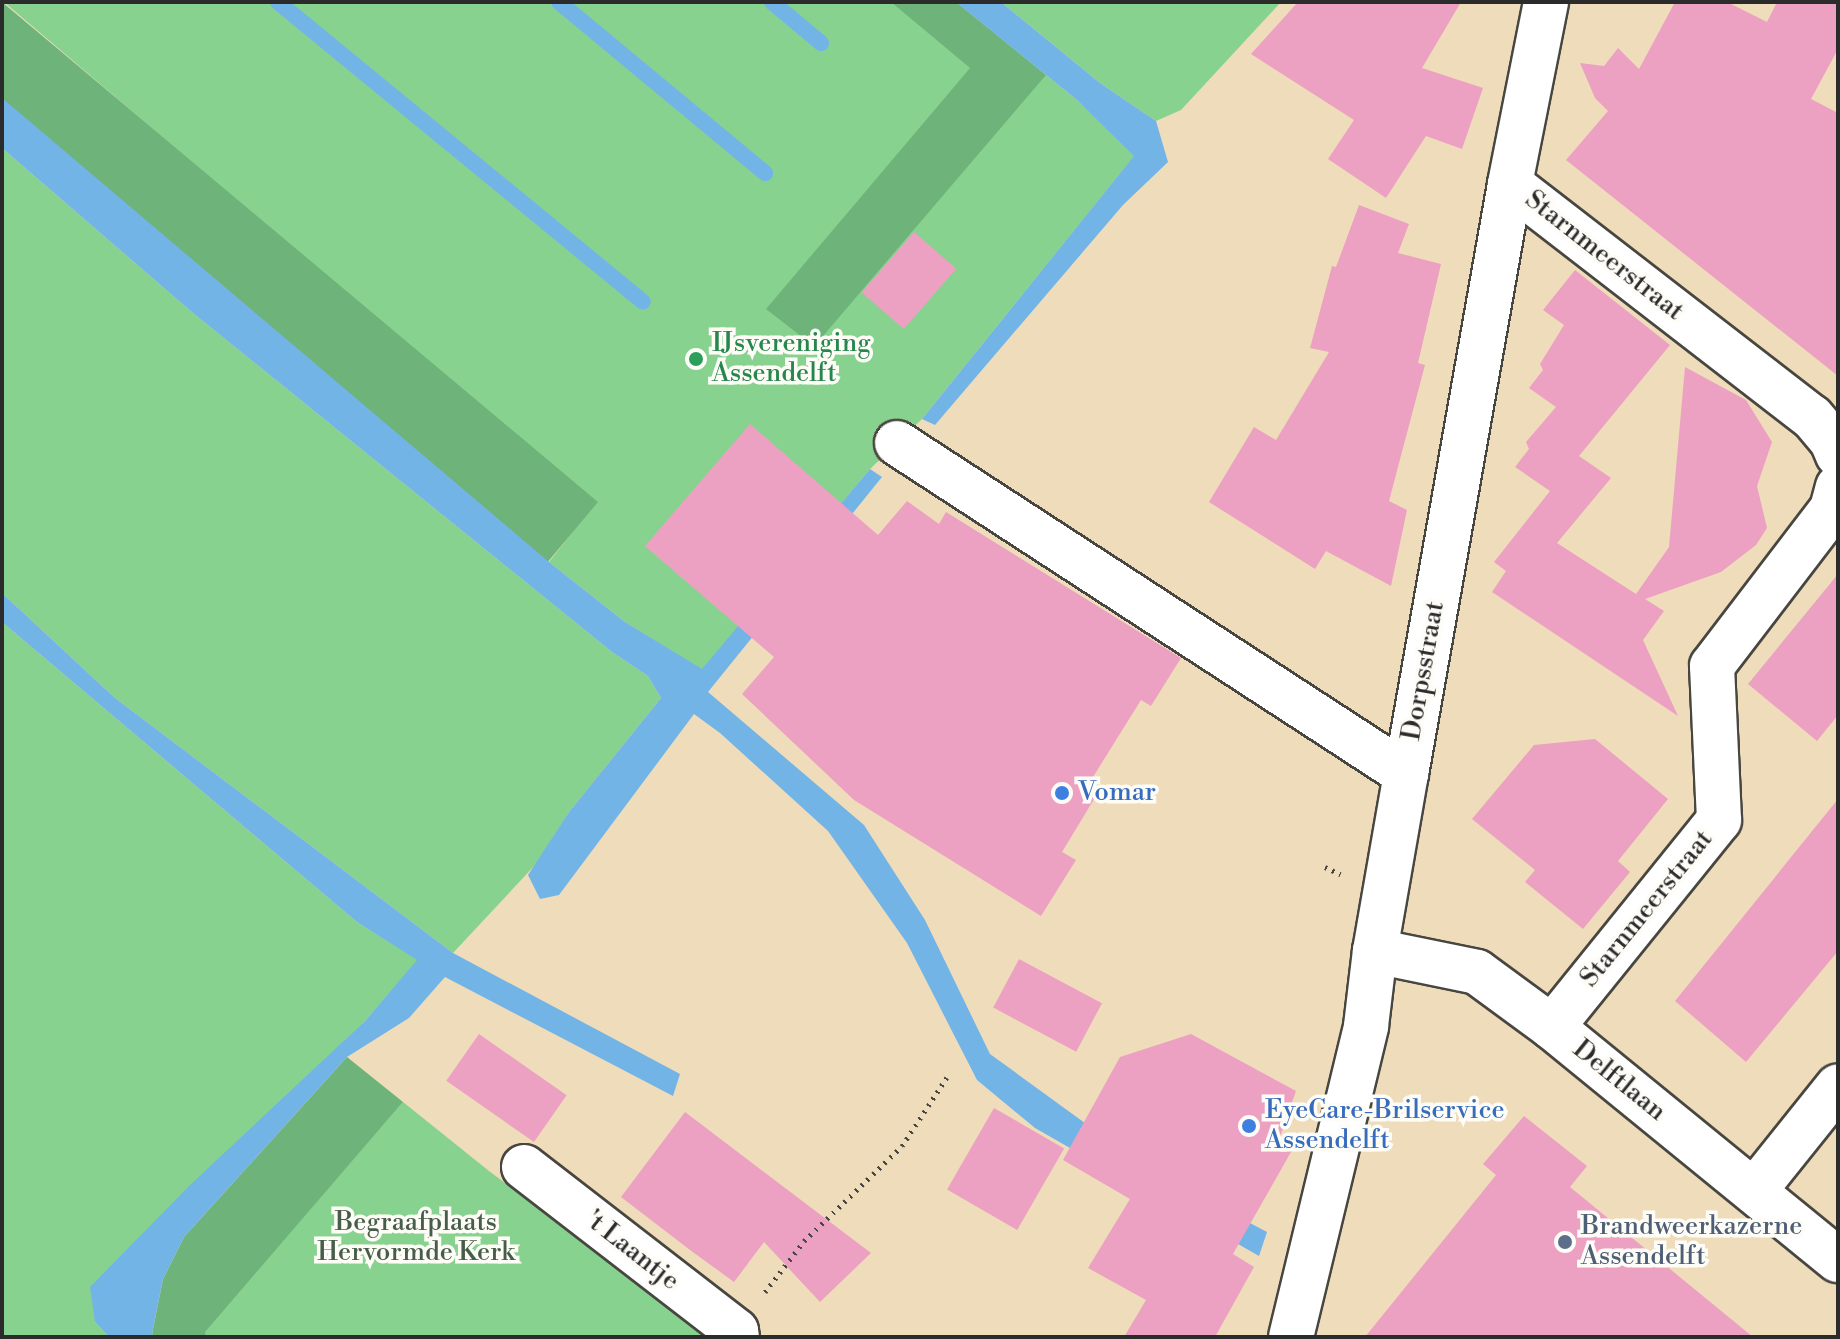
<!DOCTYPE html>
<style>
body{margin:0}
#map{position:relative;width:1840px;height:1339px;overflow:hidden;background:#eedcba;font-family:"Libre Bodoni",serif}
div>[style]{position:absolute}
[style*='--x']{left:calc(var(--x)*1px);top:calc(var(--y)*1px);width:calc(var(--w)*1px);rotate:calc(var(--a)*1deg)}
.green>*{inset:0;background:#88d28f}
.forest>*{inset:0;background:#6eb47a;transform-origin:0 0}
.water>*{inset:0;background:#73b4e7}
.stream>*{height:16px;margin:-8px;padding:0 8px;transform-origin:8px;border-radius:8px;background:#73b4e7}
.building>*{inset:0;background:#eda1c2;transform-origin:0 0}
.path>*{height:5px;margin-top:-2.5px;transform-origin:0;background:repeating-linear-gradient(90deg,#484640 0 2px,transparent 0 8px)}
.roads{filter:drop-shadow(2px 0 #484640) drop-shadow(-2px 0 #484640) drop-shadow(0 2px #484640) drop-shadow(0 -2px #484640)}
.minor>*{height:44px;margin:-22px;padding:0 22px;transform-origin:22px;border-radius:22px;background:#fff}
.dots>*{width:22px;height:22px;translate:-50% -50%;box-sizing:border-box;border:4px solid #fdfcf7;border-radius:50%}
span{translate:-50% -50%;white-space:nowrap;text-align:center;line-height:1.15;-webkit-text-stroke:7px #fdfcf7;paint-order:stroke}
.street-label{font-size:26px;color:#2b2b2b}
.leisure-label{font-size:26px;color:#27864d}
.left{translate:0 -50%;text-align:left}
.shop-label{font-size:26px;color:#366cbe}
.park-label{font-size:26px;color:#475d49}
.service-label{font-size:26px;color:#4e5e75}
.frame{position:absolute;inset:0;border:4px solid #2b2b2b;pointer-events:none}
</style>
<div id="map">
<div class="green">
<div style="clip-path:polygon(4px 2px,956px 2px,1077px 100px,1135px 155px,922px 419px,870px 469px,702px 670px,625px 622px,549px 562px,594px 505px)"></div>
<div style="clip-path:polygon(1001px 2px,1281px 2px,1181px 110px,1156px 121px,1100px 83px)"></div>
<div style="clip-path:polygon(2px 148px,193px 313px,612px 652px,648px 676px,661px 698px,569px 812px,536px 864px,453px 953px,115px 698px,2px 593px)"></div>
<div style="clip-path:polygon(2px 622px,357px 922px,418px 960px,365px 1021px,282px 1101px,95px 1322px,109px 1337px,2px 1337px)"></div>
<div style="clip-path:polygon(403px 1102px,489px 1171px,709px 1337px,206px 1337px,204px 1332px)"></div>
</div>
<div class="forest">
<div style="left:2px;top:2px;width:778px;height:96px;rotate:40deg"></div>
<div style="clip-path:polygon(891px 2px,956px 2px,1046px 75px,817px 343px,802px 337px,766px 309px,970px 68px)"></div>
<div style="clip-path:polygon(347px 1057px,403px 1102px,205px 1332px,206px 1337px,155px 1337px,152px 1334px,163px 1279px,184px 1237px)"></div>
</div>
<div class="water">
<div style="clip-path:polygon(956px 2px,1001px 2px,1100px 83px,1156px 121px,1168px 162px,1123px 205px,935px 425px,922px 419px,1134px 156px,1077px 100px)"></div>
<div style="clip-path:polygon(2px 98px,549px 562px,625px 622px,702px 669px,870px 469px,882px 477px,708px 692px,864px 825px,925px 920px,990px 1054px,1151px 1171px,1267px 1232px,1259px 1256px,1035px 1128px,977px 1080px,907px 943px,828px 831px,720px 733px,694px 714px,559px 895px,540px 899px,528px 875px,569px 812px,661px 698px,648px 676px,612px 652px,193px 313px,2px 148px)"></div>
<div style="clip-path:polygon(2px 593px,115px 698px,453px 953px,680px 1074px,673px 1096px,445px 977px,409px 1018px,347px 1057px,184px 1237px,163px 1279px,152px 1334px,155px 1337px,109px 1337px,95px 1322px,90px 1287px,190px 1185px,365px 1021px,417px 960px,357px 922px,2px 622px)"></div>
</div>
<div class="stream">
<div style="--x:278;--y:2;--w:472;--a:39.4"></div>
<div style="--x:559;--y:2;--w:268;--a:39.7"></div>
<div style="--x:772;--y:2;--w:64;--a:39.9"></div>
</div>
<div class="building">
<div style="clip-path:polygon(1298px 2px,1461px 2px,1422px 68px,1483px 88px,1462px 149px,1426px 136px,1386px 198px,1328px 159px,1354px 120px,1251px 54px)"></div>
<div style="clip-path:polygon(1675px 2px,1727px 2px,1767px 22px,1777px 2px,1838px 2px,1838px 49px,1811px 99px,1838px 113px,1838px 376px,1566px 160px,1608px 111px,1595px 98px,1580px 63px,1604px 66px,1618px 48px,1639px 69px)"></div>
<div style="clip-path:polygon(1359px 205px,1409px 224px,1398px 253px,1441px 264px,1418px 363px,1425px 365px,1389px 501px,1407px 510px,1391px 586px,1326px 551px,1315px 569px,1209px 502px,1254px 427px,1276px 440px,1329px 352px,1310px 348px,1332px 266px,1336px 267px)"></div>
<div style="left:914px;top:232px;width:56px;height:80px;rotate:41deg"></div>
<div style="clip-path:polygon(1575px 270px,1670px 345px,1579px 456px,1611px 478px,1557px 543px,1636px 594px,1669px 547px,1685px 367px,1746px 400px,1772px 442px,1757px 486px,1767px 528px,1756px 545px,1721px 572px,1645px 599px,1664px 611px,1643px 640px,1678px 716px,1492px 592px,1506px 571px,1494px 562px,1550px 491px,1515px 467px,1529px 449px,1526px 442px,1556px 407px,1529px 388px,1543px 370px,1540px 364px,1564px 325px,1543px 310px)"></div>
<div style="clip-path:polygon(750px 424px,878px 535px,907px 501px,939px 524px,946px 512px,1181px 658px,1151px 706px,1141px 700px,1088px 785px,1099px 791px,1062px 852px,1076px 860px,1041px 916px,854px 800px,742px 694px,774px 657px,645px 546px)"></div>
<div style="clip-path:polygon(1838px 574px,1838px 715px,1817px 741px,1748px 684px)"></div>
<div style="clip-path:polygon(1595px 739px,1668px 799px,1618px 861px,1630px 872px,1583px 929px,1525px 882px,1535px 870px,1472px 819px,1534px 745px)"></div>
<div style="clip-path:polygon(1838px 799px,1838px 951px,1746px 1062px,1675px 1001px)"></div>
<div style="left:1019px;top:959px;width:94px;height:55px;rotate:28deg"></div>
<div style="left:479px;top:1034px;width:107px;height:57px;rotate:35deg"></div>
<div style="clip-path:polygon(1191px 1034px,1296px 1091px,1277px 1145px,1291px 1152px,1233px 1254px,1254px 1267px,1215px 1337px,1124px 1337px,1146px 1300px,1088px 1268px,1130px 1199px,1063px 1160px,1120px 1057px)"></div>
<div style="left:994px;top:1108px;width:81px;height:94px;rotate:30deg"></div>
<div style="clip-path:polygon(685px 1112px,760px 1169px,871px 1253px,820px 1302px,764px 1242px,734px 1282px,690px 1250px,621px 1197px)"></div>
<div style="clip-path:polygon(1524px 1116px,1587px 1166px,1570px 1187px,1753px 1337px,1365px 1337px,1496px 1175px,1483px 1164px)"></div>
</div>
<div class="path">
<div style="--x:1325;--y:867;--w:17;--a:25"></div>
<div style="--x:765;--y:1292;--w:64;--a:-52.6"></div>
<div style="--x:804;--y:1241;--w:136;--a:-44.1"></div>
<div style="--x:902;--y:1146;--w:82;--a:-56.9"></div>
</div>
<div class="roads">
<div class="minor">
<div style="--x:1510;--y:184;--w:381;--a:37.7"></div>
<div style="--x:1812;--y:417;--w:31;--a:50"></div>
<div style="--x:1832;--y:441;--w:15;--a:67"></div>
<div style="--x:897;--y:443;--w:607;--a:33.04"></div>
<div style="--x:1375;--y:951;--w:104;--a:11.6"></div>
<div style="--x:1477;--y:972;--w:93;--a:36.3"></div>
<div style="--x:1552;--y:1027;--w:369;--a:39.2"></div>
<div style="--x:1552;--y:1027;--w:266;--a:-51.1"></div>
<div style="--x:1719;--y:820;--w:154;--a:-92.6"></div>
<div style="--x:1712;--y:666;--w:198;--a:-52.6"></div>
<div style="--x:1832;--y:509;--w:23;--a:-75"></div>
<div style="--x:524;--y:1167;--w:268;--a:37.7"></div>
<div style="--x:736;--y:1331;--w:6;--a:81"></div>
<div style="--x:1754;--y:1191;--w:134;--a:-51.3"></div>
<div style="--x:1291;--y:1337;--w:320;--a:-76.4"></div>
<div style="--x:1366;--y:1026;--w:76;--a:-83.2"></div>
<div style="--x:1375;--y:951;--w:180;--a:-80.1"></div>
<div style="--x:1406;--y:774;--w:599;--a:-80"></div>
<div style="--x:1510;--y:184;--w:186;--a:-78.8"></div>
</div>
</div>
<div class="dots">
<div style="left:696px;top:359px;background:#2e9e5b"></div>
<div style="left:1062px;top:793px;background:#3f7fe0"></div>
<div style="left:1249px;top:1126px;background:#3f7fe0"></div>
<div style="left:1565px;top:1242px;background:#5c6f8a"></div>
</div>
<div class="street-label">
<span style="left:1604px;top:256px;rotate:38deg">Starnmeerstraat</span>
<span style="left:1424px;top:671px;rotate:-80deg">Dorpsstraat</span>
<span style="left:1647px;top:909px;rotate:-51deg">Starnmeerstraat</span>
<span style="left:1619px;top:1081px;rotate:39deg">Delftlaan</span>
<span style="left:632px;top:1251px;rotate:38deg">'t Laantje</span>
</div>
<div class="leisure-label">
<span class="left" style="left:712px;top:359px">IJsvereniging<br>Assendelft</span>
</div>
<div class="shop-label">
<span class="left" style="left:1078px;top:793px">Vomar</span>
<span class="left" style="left:1265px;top:1126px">EyeCare-Brilservice<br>Assendelft</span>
</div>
<div class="park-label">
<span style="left:416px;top:1238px">Begraafplaats<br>Hervormde Kerk</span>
</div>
<div class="service-label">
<span class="left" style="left:1581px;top:1242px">Brandweerkazerne<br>Assendelft</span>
</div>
<div class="frame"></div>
</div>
